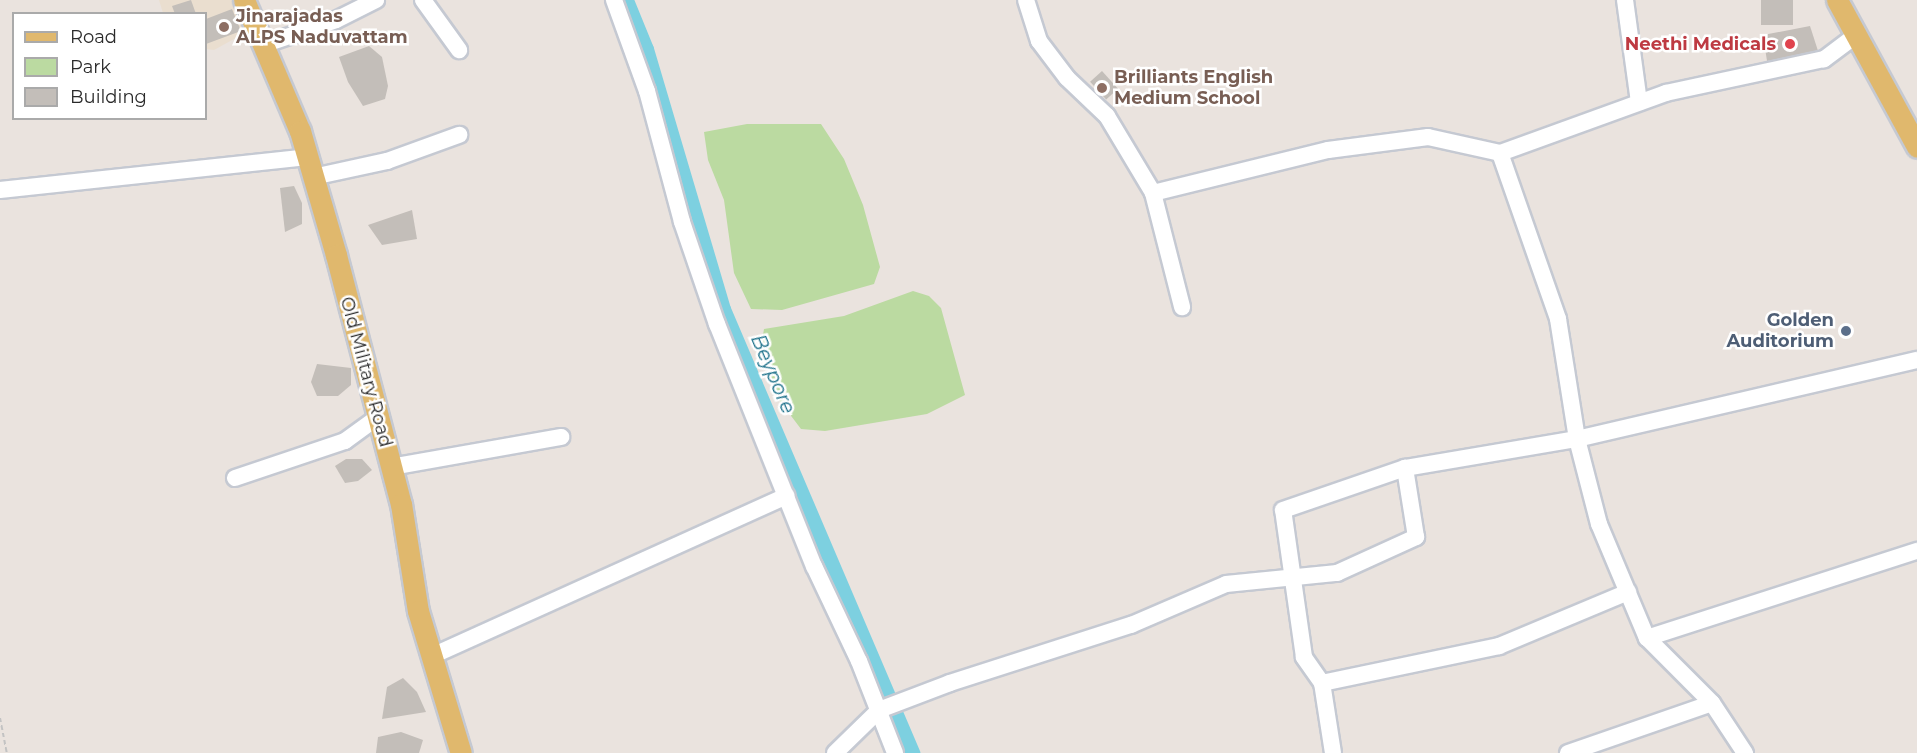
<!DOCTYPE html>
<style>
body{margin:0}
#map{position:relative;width:1917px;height:753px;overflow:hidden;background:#eae3de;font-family:Montserrat,sans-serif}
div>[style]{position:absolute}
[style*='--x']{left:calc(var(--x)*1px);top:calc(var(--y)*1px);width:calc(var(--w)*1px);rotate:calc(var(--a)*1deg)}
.education>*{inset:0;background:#eadecf}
.green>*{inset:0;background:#bbdaa1}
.canal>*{height:15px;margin:-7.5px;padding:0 7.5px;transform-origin:7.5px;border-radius:7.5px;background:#7dd0e0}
.building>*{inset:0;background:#c3beb9;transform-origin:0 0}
.path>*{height:2px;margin-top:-1px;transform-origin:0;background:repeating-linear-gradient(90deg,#c3c3c3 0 4.5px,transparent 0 7.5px)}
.roads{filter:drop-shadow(2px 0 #c5c9d2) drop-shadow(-2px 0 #c5c9d2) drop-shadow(0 2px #c5c9d2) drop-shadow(0 -2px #c5c9d2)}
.minor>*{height:16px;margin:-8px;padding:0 8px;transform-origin:8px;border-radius:8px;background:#fff}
.major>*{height:21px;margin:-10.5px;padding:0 10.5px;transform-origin:10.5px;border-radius:10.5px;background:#e0b86d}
.dots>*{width:16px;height:16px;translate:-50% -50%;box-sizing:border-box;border:3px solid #fff;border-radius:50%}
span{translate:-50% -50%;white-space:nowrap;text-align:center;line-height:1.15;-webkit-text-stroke:5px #fff;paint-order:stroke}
.education-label{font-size:18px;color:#785e54;font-weight:700}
.left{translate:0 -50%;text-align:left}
.health-label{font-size:18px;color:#be3a42;font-weight:700}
.right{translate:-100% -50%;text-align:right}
.service-label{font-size:18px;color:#4e5e75;font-weight:700}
.street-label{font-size:18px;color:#2a2a2a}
.water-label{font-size:20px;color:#1d718a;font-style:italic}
.legend{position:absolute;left:12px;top:12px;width:195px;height:108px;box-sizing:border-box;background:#fff;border:2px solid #aaa;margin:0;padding:8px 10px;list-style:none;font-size:18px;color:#2a2a2a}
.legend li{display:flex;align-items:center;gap:12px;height:30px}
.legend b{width:30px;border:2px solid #aaa}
</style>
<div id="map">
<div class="education">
<div style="clip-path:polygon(159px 0,238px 0,243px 34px,214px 50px,206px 49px,206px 14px,163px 13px)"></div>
</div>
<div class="green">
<div style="clip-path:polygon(747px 124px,821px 124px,844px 159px,863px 205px,880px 267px,874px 284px,782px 310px,751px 309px,734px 273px,724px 200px,708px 160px,704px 132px)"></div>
<div style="clip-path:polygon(913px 291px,929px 296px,941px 308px,965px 395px,927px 414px,825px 431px,801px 429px,779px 400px,761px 347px,764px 329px,844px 316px)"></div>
</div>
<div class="canal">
<div style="--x:626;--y:0;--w:53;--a:67.8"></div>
<div style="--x:646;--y:49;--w:271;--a:73.5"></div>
<div style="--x:723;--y:309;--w:483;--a:66.9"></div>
</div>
<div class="building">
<div style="clip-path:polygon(191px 0,196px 14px,175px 14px,172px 6px)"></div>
<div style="left:1761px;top:0;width:32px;height:25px"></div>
<div style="clip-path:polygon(232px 9px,241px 31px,206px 44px,206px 19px)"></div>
<div style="clip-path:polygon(1810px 26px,1819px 54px,1767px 61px,1763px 35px)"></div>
<div style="clip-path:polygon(369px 46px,382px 57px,388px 86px,385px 99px,363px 106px,348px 82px,339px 57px)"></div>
<div style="left:1102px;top:71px;width:24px;height:16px;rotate:48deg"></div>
<div style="clip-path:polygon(294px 186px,302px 203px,302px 224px,285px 232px,280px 188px)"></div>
<div style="clip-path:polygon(412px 210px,417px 239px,382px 245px,368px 225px)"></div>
<div style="clip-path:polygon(317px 364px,351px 368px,351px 385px,338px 396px,317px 396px,311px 382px)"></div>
<div style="clip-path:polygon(346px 459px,362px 459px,372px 470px,358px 481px,345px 483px,335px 466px)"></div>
<div style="clip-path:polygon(403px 678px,417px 692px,426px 712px,382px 719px,387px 687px)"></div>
<div style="clip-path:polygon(401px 732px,423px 740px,419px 753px,376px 753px,378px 737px)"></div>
</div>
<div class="path">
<div style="--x:0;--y:718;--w:36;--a:79"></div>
</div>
<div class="roads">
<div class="minor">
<div style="--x:423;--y:0;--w:62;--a:54.2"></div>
<div style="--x:614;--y:0;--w:97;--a:70.1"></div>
<div style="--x:647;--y:91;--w:136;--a:75"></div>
<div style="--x:682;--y:222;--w:108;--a:71.1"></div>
<div style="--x:717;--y:324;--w:261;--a:68.2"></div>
<div style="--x:814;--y:566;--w:105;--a:64.7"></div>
<div style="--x:859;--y:661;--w:99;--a:68.6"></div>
<div style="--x:1026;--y:0;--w:43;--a:72.4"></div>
<div style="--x:1039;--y:41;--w:46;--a:52.9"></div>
<div style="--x:1067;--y:78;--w:55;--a:43.5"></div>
<div style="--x:1107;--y:116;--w:90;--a:59.1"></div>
<div style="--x:1153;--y:193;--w:118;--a:75.7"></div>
<div style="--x:1625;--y:0;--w:103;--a:82.2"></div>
<div style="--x:1855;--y:36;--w:39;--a:143"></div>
<div style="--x:1824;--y:59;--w:162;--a:167.9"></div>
<div style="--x:1666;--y:93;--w:177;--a:160.1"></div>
<div style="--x:1500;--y:153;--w:176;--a:70.7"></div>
<div style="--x:1558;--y:319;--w:121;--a:81"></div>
<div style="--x:1577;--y:439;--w:88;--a:75.5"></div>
<div style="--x:1599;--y:524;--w:124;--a:67.2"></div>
<div style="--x:1647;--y:638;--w:284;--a:-17.9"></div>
<div style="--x:263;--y:45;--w:77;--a:-18.9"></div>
<div style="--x:336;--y:20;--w:45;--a:-26.6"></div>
<div style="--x:313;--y:177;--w:76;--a:-12.2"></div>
<div style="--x:387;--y:161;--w:77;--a:-19.9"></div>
<div style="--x:0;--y:190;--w:309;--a:-6.1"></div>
<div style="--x:1153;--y:193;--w:180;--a:-13.8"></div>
<div style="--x:1328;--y:150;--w:101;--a:-7.4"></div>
<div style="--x:1428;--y:137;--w:74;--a:12.5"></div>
<div style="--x:391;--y:467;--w:173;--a:-10"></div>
<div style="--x:235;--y:478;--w:116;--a:-18.6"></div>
<div style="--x:345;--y:441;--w:41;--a:-36"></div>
<div style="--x:432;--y:656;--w:389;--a:-24.3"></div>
<div style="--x:1322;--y:683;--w:181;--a:-11.8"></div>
<div style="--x:1499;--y:646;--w:140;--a:-22.7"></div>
<div style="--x:1712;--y:703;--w:60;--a:56.6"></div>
<div style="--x:835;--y:753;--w:62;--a:-44.3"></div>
<div style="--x:879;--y:710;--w:76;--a:-20.8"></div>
<div style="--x:950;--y:683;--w:190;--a:-17.8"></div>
<div style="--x:1131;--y:625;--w:103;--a:-23.3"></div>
<div style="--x:1226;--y:584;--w:112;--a:-5.7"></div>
<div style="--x:1337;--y:573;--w:87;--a:-24.5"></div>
<div style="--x:1416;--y:537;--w:70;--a:-99.1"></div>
<div style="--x:1405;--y:468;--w:174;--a:-9.6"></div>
<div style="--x:1577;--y:439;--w:349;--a:-13.1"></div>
<div style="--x:1333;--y:753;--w:71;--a:-98.9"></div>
<div style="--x:1322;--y:683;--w:32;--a:-125"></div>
<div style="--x:1304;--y:657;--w:148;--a:-98.1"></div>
<div style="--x:1283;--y:510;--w:129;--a:-19"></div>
<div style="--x:1568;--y:753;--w:152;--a:-19.1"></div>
<div style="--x:1712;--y:703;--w:92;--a:-135"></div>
</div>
<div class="major">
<div style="--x:244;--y:0;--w:142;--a:66.9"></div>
<div style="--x:300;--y:131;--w:129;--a:73.8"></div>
<div style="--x:336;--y:255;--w:257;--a:75.4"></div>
<div style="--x:401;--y:504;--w:108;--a:81"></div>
<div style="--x:418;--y:611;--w:148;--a:73.2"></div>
<div style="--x:1837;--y:0;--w:167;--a:61.4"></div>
</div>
</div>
<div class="dots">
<div style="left:224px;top:27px;background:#8d6e63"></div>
<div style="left:1790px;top:44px;background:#e0444e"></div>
<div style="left:1102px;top:88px;background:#8d6e63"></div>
<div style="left:1846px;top:331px;background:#5c6f8a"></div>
</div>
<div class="education-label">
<span class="left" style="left:236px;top:27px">Jinarajadas<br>ALPS Naduvattam</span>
<span class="left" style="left:1114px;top:88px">Brilliants English<br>Medium School</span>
</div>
<div class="health-label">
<span class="right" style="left:1776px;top:44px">Neethi Medicals</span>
</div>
<div class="service-label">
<span class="right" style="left:1834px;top:331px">Golden<br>Auditorium</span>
</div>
<div class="street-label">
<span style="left:366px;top:372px;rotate:75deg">Old Military Road</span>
</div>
<div class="water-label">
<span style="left:773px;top:374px;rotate:67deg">Beypore</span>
</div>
<ul class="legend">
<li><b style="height:8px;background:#e0b86d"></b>Road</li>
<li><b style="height:16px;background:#bbdaa1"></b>Park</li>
<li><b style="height:16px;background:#c3beb9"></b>Building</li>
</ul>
</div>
